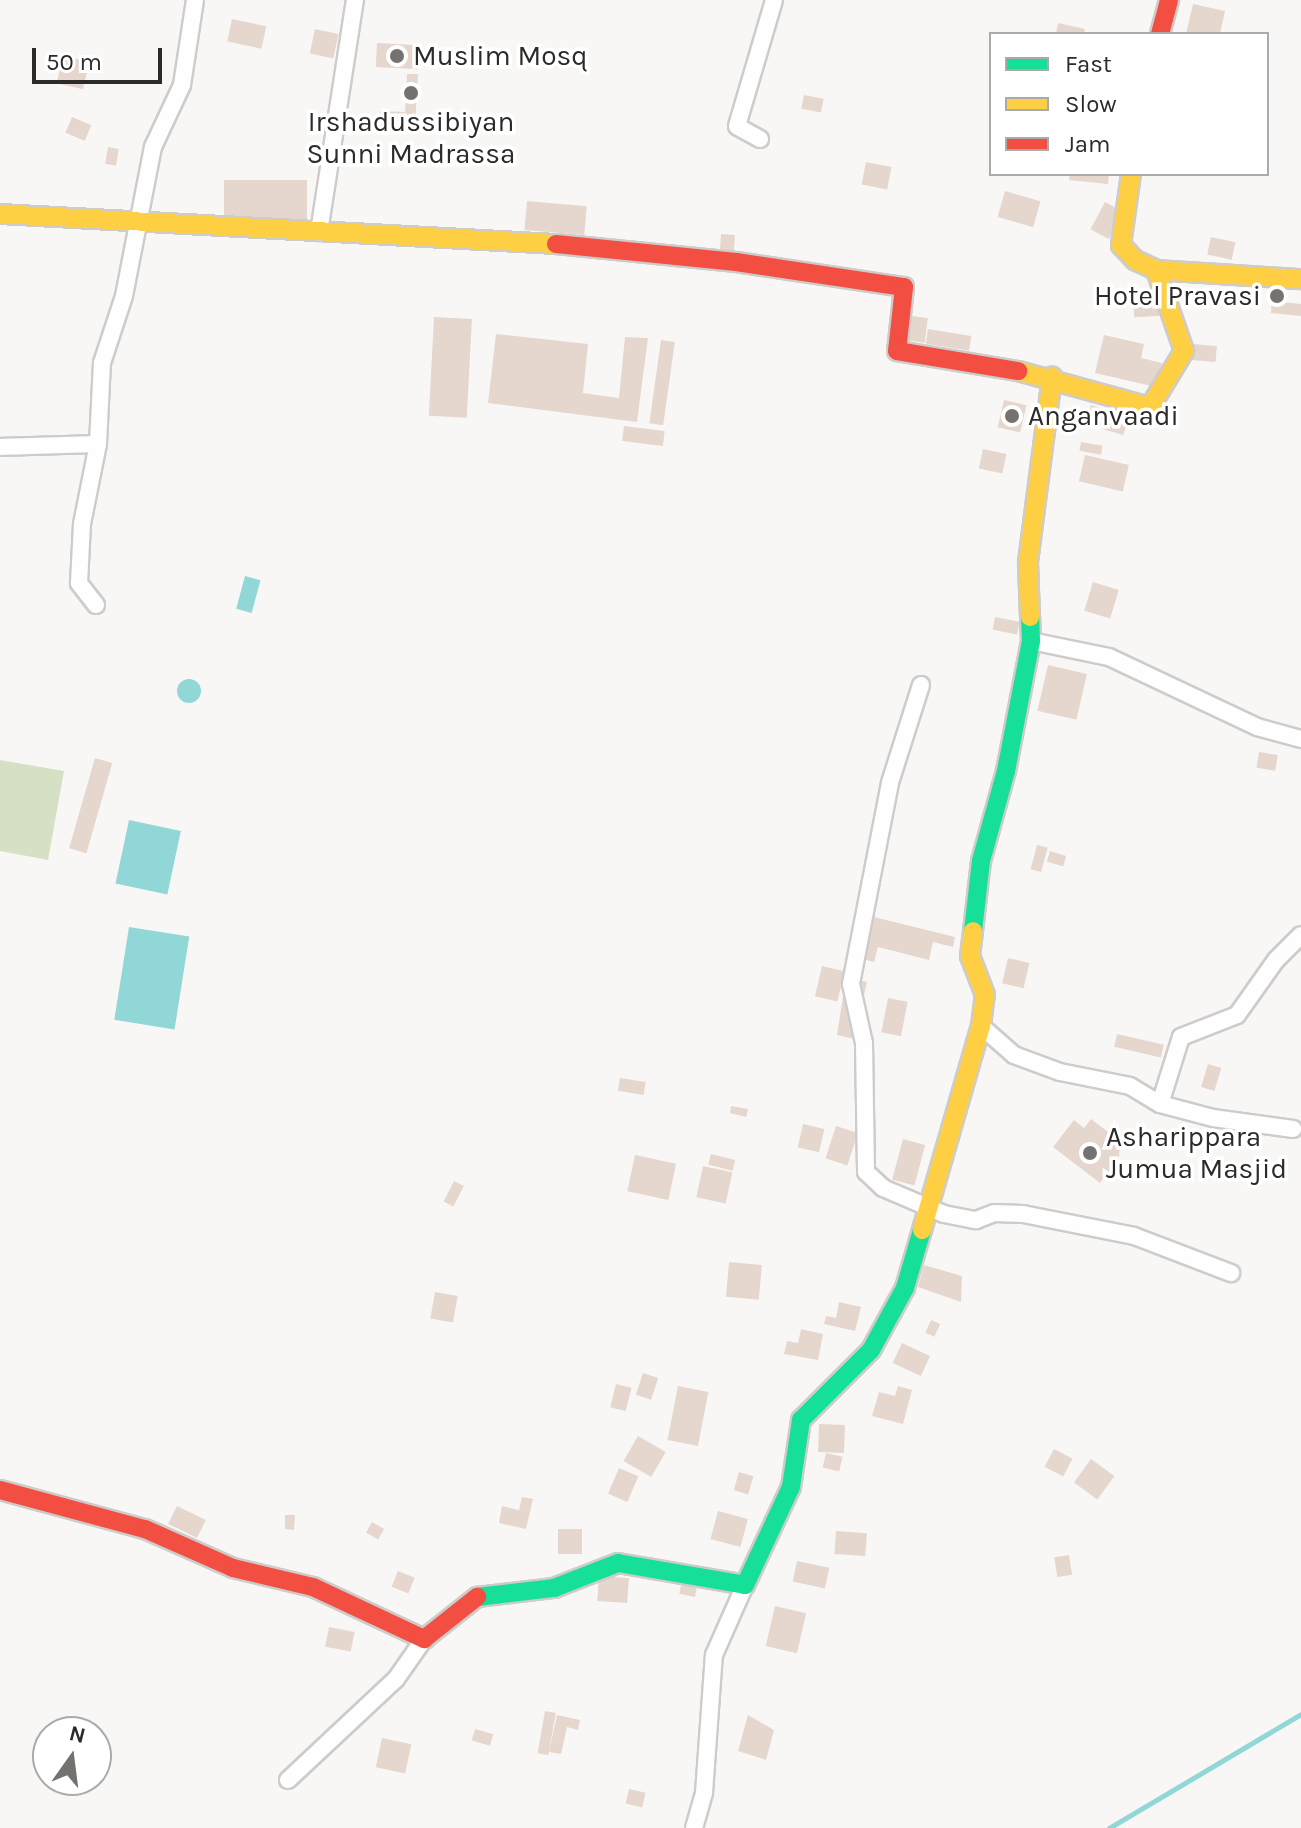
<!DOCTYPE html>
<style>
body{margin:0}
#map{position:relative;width:1301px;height:1828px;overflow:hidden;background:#f9f7f5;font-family:Karla,sans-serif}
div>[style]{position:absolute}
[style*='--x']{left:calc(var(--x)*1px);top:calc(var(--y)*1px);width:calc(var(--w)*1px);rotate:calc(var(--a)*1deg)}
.green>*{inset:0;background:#d6e0c4}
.water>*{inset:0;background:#91d7d8;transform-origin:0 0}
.round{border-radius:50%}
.stream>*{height:5px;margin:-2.5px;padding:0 2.5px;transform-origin:2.5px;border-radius:2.5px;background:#91d7d8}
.building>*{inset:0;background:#e5d7ce;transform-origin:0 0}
.roads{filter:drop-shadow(2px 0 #cecccb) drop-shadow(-2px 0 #cecccb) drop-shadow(0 2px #cecccb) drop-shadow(0 -2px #cecccb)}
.street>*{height:16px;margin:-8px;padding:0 8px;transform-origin:8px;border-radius:8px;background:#fefefe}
.fast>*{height:18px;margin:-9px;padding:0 9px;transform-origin:9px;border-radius:9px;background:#16e098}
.slow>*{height:18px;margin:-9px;padding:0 9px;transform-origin:9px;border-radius:9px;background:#ffcf43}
.jam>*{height:18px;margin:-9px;padding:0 9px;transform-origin:9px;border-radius:9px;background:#f24e42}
.dots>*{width:22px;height:22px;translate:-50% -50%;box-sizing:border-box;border:4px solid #fff;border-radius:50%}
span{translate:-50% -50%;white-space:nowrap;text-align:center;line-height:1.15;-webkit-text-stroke:7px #fff;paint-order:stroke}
.poi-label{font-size:28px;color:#2d2b2a}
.left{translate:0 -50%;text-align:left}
.right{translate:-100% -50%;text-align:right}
.legend{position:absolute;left:989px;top:32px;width:280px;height:144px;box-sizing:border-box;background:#fff;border:2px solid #abaaaa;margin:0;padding:10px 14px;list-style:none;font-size:24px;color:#2d2b2a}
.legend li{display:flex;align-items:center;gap:16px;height:40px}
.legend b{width:40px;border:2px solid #abaaaa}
.north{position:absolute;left:32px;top:1716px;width:80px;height:80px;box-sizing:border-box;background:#fff;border:2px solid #abaaaa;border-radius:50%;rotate:14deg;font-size:22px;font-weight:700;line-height:32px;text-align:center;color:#2d2b2a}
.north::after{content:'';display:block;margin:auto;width:28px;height:36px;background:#747271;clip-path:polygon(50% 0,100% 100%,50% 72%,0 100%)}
.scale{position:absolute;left:32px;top:48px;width:130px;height:36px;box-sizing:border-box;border:4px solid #2d2b2a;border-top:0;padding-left:10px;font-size:24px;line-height:28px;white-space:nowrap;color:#2d2b2a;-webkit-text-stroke:6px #fff;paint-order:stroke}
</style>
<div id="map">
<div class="green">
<div style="clip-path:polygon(0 760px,64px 771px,48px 860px,0 851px)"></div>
</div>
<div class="water">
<div style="left:245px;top:576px;width:16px;height:34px;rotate:15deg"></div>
<div class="round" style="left:177px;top:679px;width:24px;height:24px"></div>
<div style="left:129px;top:820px;width:53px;height:65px;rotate:12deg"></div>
<div style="left:129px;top:927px;width:61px;height:94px;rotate:9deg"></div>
</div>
<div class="stream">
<div style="--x:1109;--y:1828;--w:223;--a:-30.7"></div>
</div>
<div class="building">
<div style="clip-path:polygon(1193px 4px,1225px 11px,1220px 34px,1186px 34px)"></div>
<div style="left:232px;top:19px;width:35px;height:23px;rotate:12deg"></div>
<div style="clip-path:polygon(1058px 23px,1085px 29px,1084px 34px,1056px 34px)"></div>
<div style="left:315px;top:29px;width:24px;height:25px;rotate:12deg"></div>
<div style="left:377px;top:43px;width:42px;height:24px;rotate:3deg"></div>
<div style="left:63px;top:56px;width:27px;height:28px;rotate:13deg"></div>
<div style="clip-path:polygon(407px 74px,418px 74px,415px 125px,380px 122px,380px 111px,405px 112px)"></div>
<div style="left:804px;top:95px;width:20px;height:14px;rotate:11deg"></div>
<div style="left:72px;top:117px;width:21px;height:17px;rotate:23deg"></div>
<div style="left:108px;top:147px;width:11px;height:17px;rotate:10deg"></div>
<div style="left:866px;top:162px;width:26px;height:23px;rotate:11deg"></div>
<div style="clip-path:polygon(1070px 174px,1109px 174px,1108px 184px,1069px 180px)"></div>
<div style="left:224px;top:180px;width:83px;height:39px"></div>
<div style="left:1005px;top:191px;width:37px;height:27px;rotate:16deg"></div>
<div style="left:527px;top:201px;width:60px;height:29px;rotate:5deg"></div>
<div style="left:1105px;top:202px;width:21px;height:31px;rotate:28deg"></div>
<div style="left:721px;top:234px;width:14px;height:16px;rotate:4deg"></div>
<div style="left:1211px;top:237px;width:25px;height:18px;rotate:12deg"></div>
<div style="clip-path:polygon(1272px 289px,1282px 290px,1282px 302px,1301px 304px,1301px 316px,1271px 313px)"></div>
<div style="left:1158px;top:294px;width:22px;height:25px;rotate:87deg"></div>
<div style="left:912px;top:316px;width:16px;height:25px;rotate:7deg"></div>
<div style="left:434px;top:317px;width:38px;height:99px;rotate:3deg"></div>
<div style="left:928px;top:329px;width:44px;height:15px;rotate:9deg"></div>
<div style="clip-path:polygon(496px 334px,588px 344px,583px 393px,619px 398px,625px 337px,648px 338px,637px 422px,488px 403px)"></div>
<div style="clip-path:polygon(1104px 335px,1144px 344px,1141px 358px,1162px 363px,1156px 387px,1095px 373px)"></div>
<div style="left:661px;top:340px;width:14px;height:84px;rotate:8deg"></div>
<div style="left:1193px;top:344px;width:24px;height:16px;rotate:5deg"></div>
<div style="left:1004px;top:400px;width:23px;height:28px;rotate:13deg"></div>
<div style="clip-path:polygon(1106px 404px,1118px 408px,1114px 421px,1127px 425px,1123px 435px,1086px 424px,1091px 405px,1105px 409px)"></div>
<div style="left:624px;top:426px;width:41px;height:15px;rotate:7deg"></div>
<div style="left:1081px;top:442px;width:22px;height:9px;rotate:10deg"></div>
<div style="left:983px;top:449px;width:24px;height:20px;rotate:12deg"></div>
<div style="left:1085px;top:455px;width:45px;height:27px;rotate:13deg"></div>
<div style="left:1093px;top:582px;width:27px;height:30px;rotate:17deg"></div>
<div style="left:995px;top:617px;width:25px;height:13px;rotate:11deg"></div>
<div style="left:1048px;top:665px;width:40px;height:47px;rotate:13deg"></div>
<div style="left:1259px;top:752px;width:19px;height:16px;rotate:9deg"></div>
<div style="left:95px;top:758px;width:18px;height:94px;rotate:16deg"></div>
<div style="left:1037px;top:845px;width:11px;height:25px;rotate:15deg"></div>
<div style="left:1050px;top:851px;width:17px;height:11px;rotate:17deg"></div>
<div style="clip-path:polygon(870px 916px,955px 937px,953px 947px,933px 942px,929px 960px,878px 947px,874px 962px,863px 959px)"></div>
<div style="left:1008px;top:958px;width:22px;height:26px;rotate:13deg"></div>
<div style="left:822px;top:966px;width:23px;height:31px;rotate:13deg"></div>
<div style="clip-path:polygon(846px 978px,867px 982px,854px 1039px,837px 1035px)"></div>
<div style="left:888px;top:998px;width:20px;height:35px;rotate:11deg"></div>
<div style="left:1117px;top:1034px;width:48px;height:13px;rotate:13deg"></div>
<div style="left:1208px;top:1064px;width:14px;height:24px;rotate:17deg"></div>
<div style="left:620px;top:1078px;width:26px;height:13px;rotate:9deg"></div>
<div style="clip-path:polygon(731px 1106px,748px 1109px,746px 1117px,730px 1113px)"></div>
<div style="clip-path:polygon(1091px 1119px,1120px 1141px,1119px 1159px,1100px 1183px,1053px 1147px,1074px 1120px,1084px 1128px)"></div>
<div style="left:803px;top:1124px;width:22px;height:24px;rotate:13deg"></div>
<div style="left:836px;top:1126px;width:23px;height:34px;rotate:18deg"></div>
<div style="left:903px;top:1139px;width:23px;height:42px;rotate:15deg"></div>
<div style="left:711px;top:1154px;width:25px;height:11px;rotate:14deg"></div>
<div style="left:635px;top:1155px;width:42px;height:37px;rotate:12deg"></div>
<div style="left:703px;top:1166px;width:30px;height:32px;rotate:12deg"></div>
<div style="left:454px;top:1181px;width:11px;height:23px;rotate:27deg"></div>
<div style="left:729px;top:1262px;width:33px;height:35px;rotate:5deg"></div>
<div style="clip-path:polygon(924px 1265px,962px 1276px,961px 1302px,918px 1287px)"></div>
<div style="left:435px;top:1292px;width:23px;height:27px;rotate:10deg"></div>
<div style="clip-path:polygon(839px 1302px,861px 1307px,855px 1331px,824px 1324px,826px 1316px,836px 1318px)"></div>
<div style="left:931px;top:1320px;width:10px;height:14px;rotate:24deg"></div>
<div style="clip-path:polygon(801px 1329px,823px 1334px,818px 1360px,784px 1354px,787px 1341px,798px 1343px)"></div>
<div style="left:902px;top:1343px;width:31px;height:22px;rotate:25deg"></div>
<div style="left:643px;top:1373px;width:16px;height:23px;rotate:18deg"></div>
<div style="left:616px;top:1384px;width:16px;height:24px;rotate:14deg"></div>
<div style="left:678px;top:1386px;width:31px;height:55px;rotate:11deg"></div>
<div style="clip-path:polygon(898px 1386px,912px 1390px,903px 1424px,872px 1416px,879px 1392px,895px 1396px)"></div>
<div style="left:819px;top:1424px;width:26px;height:28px;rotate:2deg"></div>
<div style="left:638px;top:1436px;width:32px;height:29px;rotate:30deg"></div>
<div style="left:1054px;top:1449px;width:21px;height:20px;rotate:28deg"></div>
<div style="left:826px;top:1453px;width:17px;height:15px;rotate:13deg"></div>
<div style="left:1091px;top:1459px;width:29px;height:29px;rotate:36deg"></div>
<div style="left:619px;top:1468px;width:21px;height:28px;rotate:23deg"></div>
<div style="left:739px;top:1472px;width:15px;height:19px;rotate:16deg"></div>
<div style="clip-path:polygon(522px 1497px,533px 1499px,526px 1529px,499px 1523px,502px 1506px,519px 1510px)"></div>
<div style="left:177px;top:1506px;width:32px;height:20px;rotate:26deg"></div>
<div style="left:718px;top:1511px;width:31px;height:29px;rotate:15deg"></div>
<div style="clip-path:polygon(285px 1515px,295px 1515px,294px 1530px,285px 1529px)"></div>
<div style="left:372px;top:1522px;width:14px;height:12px;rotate:30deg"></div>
<div style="left:558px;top:1529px;width:24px;height:25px"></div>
<div style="left:836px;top:1531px;width:31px;height:23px;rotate:4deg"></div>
<div style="left:1069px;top:1555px;width:20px;height:15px;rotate:81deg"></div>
<div style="left:797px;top:1561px;width:33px;height:21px;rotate:12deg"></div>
<div style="left:398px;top:1571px;width:18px;height:17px;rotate:22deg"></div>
<div style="left:599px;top:1576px;width:30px;height:25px;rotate:4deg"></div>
<div style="left:681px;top:1585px;width:16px;height:9px;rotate:11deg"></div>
<div style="left:775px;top:1606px;width:32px;height:41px;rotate:13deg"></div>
<div style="left:329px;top:1627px;width:26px;height:20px;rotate:11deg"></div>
<div style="left:545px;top:1711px;width:11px;height:43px;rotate:10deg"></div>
<div style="clip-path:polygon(557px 1715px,580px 1720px,578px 1730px,567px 1727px,561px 1754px,549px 1752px)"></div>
<div style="clip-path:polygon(748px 1715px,774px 1730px,766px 1760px,738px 1751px)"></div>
<div style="left:475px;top:1729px;width:19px;height:12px;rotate:16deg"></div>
<div style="left:382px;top:1738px;width:30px;height:30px;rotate:12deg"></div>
<div style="left:629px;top:1789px;width:17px;height:15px;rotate:13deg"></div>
</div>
<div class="roads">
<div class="street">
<div style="--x:760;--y:139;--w:26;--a:-151"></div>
<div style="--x:737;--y:126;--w:131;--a:-73.6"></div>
<div style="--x:319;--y:232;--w:235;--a:-81.2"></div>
<div style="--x:0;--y:447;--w:98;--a:-1.8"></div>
<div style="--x:96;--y:605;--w:28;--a:-128"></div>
<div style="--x:79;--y:583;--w:59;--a:-87.1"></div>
<div style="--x:82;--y:524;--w:82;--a:-78.7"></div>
<div style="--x:98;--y:444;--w:81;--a:-87.2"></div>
<div style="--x:102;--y:363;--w:71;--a:-71.8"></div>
<div style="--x:124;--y:296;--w:152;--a:-79"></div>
<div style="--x:153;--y:147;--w:68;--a:-64.9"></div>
<div style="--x:182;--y:85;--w:86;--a:-81.3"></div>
<div style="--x:1031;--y:641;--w:80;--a:11.6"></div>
<div style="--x:1109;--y:657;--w:164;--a:25.3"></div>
<div style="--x:1257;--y:727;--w:46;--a:15.3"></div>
<div style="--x:921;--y:685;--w:103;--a:107.6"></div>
<div style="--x:890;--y:783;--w:205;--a:101"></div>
<div style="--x:851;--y:984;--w:60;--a:77.6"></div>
<div style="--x:864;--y:1043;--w:129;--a:89.1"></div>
<div style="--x:866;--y:1172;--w:23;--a:43"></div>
<div style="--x:883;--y:1188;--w:66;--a:23.1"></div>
<div style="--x:944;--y:1214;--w:33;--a:11"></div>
<div style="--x:976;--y:1220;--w:19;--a:-21"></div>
<div style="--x:994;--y:1213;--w:29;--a:2"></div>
<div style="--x:1023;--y:1214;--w:113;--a:11.2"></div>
<div style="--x:1134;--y:1236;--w:104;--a:20.9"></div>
<div style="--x:981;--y:1026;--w:44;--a:41.3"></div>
<div style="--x:1014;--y:1055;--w:49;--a:20.3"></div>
<div style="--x:1060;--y:1072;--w:71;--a:11.3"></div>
<div style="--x:1130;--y:1086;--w:35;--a:31"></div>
<div style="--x:1160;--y:1104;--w:55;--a:14.8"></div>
<div style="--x:1213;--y:1118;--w:81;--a:7.8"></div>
<div style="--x:1160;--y:1104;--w:70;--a:-72.6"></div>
<div style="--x:1181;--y:1037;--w:60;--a:-21.4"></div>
<div style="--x:1237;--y:1015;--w:67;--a:-54.7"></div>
<div style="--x:1276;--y:960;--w:35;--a:-45"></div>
<div style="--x:288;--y:1780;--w:148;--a:-43.1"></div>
<div style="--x:396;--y:1679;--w:49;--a:-55"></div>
<div style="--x:694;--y:1828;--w:36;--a:-74"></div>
<div style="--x:704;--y:1793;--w:138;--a:-85.9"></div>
<div style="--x:714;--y:1655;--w:77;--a:-66.1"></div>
</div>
<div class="fast">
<div style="--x:973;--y:931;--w:70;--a:-83.5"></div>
<div style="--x:981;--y:861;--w:93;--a:-74.5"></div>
<div style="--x:1006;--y:771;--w:132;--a:-79.1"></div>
<div style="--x:1031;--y:641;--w:24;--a:-92"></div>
<div style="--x:477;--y:1597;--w:78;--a:-6.7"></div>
<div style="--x:554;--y:1588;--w:69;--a:-21.3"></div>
<div style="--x:618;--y:1563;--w:129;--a:9.8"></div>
<div style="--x:745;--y:1585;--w:108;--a:-64.9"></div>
<div style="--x:791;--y:1487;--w:68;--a:-81.5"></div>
<div style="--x:801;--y:1420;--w:99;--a:-45"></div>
<div style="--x:871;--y:1350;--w:71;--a:-61.3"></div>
<div style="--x:905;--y:1288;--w:60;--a:-73.7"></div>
</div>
<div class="slow">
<div style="--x:1131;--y:174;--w:72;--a:98"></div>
<div style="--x:1121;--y:245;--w:21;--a:47"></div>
<div style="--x:1135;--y:260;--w:23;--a:25"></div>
<div style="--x:1156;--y:270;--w:145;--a:3.6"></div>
<div style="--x:0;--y:214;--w:557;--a:3.09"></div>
<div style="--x:1018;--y:371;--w:137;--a:15.3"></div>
<div style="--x:1150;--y:407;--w:66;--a:-58.7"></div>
<div style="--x:1184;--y:351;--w:86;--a:-109.1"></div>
<div style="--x:1030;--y:617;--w:55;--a:-92.1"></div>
<div style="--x:1028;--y:562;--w:187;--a:-82.6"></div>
<div style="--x:922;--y:1230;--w:212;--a:-73.9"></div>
<div style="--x:981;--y:1026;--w:31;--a:-83"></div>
<div style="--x:985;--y:995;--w:42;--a:-111"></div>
<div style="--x:970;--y:956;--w:25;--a:-83"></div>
</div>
<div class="jam">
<div style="--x:1160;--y:34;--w:35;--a:-75"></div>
<div style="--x:556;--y:244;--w:181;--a:5.7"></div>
<div style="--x:736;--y:262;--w:170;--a:8.5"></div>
<div style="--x:904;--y:287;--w:64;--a:96.2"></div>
<div style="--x:897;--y:351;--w:123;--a:9.4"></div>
<div style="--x:0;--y:1490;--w:150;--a:15.1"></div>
<div style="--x:145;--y:1529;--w:96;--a:23.9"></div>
<div style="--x:233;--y:1568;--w:82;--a:13.4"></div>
<div style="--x:313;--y:1587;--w:123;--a:25.1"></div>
<div style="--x:424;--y:1639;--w:68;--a:-38.4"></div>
</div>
</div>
<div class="dots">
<div style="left:397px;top:56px;background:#747271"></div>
<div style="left:411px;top:93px;background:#747271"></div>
<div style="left:1277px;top:296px;background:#747271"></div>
<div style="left:1012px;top:416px;background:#747271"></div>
<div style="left:1090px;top:1153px;background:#747271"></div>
</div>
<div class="poi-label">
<span class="left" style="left:413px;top:56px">Muslim Mosq</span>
<span style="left:411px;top:138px">Irshadussibiyan<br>Sunni Madrassa</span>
<span class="right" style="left:1261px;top:296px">Hotel Pravasi</span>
<span class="left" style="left:1028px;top:416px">Anganvaadi</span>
<span class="left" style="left:1106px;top:1153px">Asharippara<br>Jumua Masjid</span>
</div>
<ul class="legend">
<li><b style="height:10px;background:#16e098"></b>Fast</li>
<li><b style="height:10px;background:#ffcf43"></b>Slow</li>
<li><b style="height:10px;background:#f24e42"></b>Jam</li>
</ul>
<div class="north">N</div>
<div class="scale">50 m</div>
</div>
